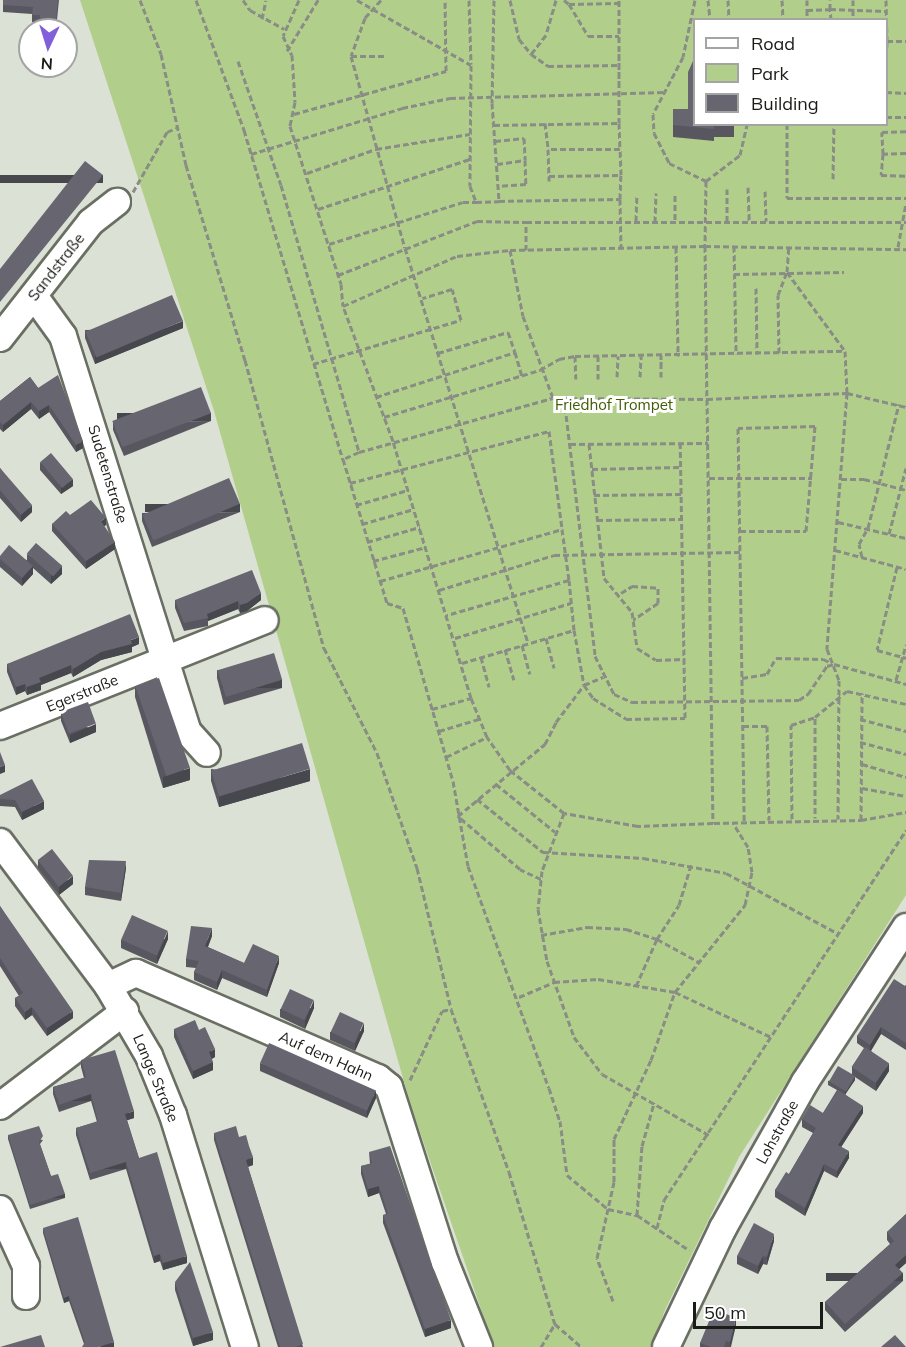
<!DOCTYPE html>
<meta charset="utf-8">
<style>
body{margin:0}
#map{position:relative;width:906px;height:1347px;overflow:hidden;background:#dbe1d5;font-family:Mulish,sans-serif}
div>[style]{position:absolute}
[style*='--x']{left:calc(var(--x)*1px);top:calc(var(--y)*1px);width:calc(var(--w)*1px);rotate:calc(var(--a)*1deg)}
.green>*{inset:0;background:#b1ce8a}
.path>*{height:3px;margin-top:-1.5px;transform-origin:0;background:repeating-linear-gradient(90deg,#898d85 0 6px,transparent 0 9px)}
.roads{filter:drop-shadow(2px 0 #6a6f64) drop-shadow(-2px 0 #6a6f64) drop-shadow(0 2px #6a6f64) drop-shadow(0 -2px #6a6f64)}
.minor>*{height:26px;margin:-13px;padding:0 13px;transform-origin:13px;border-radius:13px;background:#fff}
.wall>*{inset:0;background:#585760}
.shaded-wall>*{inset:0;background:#47474e;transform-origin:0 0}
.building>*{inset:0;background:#666570;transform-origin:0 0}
span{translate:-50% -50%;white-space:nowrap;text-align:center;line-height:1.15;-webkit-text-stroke:6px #fff;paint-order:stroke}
.street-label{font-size:15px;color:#1a1c18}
.park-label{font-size:15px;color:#405c04}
.legend{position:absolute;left:693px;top:18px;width:195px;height:108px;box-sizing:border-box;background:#fff;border:2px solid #a3a4a3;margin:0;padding:8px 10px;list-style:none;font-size:18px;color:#1a1c18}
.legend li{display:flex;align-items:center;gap:12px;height:30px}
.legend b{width:30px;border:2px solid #a3a4a3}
.north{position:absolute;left:18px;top:18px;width:60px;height:60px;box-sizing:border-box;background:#fff;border:2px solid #a3a4a3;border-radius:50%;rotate:184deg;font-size:16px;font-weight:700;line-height:24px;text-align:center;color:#1a1c18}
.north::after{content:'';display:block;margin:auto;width:21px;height:27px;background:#815fda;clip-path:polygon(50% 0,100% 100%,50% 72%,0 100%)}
.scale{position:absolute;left:693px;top:1302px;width:130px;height:27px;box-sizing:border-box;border:3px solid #1a1c18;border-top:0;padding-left:8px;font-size:18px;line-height:21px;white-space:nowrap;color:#1a1c18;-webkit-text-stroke:4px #fff;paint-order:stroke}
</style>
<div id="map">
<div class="green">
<div style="clip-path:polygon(evenodd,80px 0,906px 0,906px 895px,739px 1157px,665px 1310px,651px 1347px,494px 1347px,410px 1103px,214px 411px,80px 0,694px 20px,886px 20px,886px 124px,694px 124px,694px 20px)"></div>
</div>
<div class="path">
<div style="--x:140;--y:0;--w:58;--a:68.7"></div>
<div style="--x:161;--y:54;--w:114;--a:77.3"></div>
<div style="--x:186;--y:165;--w:204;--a:73.2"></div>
<div style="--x:245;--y:360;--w:299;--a:74.7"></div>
<div style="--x:324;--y:648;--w:118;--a:63.2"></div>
<div style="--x:377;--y:753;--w:122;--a:70.8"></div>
<div style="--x:417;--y:868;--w:145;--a:76.4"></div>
<div style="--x:451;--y:1009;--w:173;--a:70.4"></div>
<div style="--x:509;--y:1172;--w:159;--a:73.2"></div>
<div style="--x:555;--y:1324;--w:35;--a:41"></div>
<div style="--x:196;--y:0;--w:139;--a:69.7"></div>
<div style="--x:244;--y:130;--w:344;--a:73.3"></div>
<div style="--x:243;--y:0;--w:12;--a:55"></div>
<div style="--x:250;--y:10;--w:39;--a:29"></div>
<div style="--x:299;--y:0;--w:39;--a:114"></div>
<div style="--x:283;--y:36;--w:21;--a:65"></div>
<div style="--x:292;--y:55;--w:47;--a:86.3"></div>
<div style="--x:295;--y:102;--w:25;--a:102"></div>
<div style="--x:290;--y:126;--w:166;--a:72.1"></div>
<div style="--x:341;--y:284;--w:22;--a:85"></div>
<div style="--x:357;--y:0;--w:131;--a:29.7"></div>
<div style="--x:471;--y:65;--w:121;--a:90.5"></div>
<div style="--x:470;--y:186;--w:17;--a:69"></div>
<div style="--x:476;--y:202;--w:23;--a:-2"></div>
<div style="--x:381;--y:0;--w:24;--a:132"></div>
<div style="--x:365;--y:18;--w:40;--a:110.2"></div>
<div style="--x:351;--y:56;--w:199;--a:74.3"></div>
<div style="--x:405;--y:248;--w:413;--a:72.7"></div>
<div style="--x:469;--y:0;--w:64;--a:88.2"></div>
<div style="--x:494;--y:0;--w:103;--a:91.1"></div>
<div style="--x:492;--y:103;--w:98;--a:85.9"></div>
<div style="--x:499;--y:201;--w:121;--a:-0.9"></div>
<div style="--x:620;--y:199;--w:50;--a:88.9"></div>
<div style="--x:510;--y:0;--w:40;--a:77"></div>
<div style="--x:519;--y:39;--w:19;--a:51"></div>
<div style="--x:556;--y:0;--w:36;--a:106"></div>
<div style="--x:546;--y:35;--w:24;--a:128"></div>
<div style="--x:531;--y:54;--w:21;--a:35"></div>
<div style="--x:548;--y:66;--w:72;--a:-0.8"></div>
<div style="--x:564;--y:0;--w:6;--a:39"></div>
<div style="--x:569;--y:4;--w:50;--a:-1.1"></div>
<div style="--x:695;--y:0;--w:58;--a:101.9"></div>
<div style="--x:683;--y:57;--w:64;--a:117.8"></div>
<div style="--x:653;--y:114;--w:19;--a:87"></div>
<div style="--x:654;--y:133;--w:34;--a:63"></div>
<div style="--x:669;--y:163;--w:41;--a:25.9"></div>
<div style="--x:708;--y:0;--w:20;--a:84"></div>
<div style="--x:728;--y:0;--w:20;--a:87"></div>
<div style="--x:782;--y:0;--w:20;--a:87"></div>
<div style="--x:807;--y:0;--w:20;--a:90"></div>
<div style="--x:853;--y:0;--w:20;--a:90"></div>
<div style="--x:886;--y:0;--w:41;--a:88.6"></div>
<div style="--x:569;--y:4;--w:37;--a:59"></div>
<div style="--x:588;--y:36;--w:31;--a:0"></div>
<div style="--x:807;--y:10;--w:23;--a:-2"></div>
<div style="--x:830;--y:9;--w:9;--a:-90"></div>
<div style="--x:262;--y:19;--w:19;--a:-78"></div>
<div style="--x:831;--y:20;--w:11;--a:-95"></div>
<div style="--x:830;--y:9;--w:56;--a:2"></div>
<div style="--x:287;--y:51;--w:60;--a:-58.7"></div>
<div style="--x:351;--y:56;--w:34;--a:0"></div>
<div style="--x:886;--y:57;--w:16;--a:-86"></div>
<div style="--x:887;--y:41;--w:19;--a:0"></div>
<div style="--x:238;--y:61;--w:131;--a:70.9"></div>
<div style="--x:281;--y:185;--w:278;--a:73.7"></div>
<div style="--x:359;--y:452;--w:201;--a:-15.6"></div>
<div style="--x:553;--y:398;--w:154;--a:0.4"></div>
<div style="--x:707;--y:399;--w:140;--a:-2.5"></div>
<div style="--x:847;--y:393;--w:61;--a:13.3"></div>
<div style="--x:886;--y:92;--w:20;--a:3"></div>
<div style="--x:294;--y:114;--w:158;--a:-15.8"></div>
<div style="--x:446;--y:71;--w:71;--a:-90.8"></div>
<div style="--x:886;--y:117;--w:20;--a:0"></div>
<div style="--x:545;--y:123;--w:25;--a:83"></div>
<div style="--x:619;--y:123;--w:123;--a:-90"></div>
<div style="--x:787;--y:124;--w:74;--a:90"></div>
<div style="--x:787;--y:198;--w:119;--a:0"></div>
<div style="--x:494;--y:125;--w:125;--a:-0.9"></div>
<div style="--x:619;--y:123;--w:26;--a:88"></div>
<div style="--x:620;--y:149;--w:72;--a:180"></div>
<div style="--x:548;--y:149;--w:32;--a:88"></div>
<div style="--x:495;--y:141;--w:29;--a:-6"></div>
<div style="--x:524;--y:138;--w:22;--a:87"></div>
<div style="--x:525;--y:160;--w:24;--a:88"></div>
<div style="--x:526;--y:184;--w:28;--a:176"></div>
<div style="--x:906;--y:153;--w:23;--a:178"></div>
<div style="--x:883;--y:154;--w:21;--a:95"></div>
<div style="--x:881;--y:175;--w:25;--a:2"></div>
<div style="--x:251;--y:154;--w:158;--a:-16.9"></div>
<div style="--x:402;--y:108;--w:49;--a:-11.8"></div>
<div style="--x:450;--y:98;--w:215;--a:-1.6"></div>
<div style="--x:883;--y:154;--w:22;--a:-93"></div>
<div style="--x:882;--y:132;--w:24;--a:-2"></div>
<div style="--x:497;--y:164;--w:28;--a:-8"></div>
<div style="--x:307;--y:173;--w:73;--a:-19.2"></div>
<div style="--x:376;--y:149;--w:95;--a:-9.1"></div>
<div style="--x:549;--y:176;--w:72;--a:-0.8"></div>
<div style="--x:621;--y:175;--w:26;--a:-92"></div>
<div style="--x:833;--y:179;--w:55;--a:-89"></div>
<div style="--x:706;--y:181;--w:65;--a:90.9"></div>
<div style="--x:705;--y:246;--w:153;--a:89.3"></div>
<div style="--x:707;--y:399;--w:424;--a:89.2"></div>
<div style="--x:713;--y:823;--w:75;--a:177.7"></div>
<div style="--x:638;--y:826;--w:75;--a:-170"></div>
<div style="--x:564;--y:813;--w:69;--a:-141.5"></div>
<div style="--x:510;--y:770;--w:40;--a:-124.9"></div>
<div style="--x:487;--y:737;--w:42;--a:-112.3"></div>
<div style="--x:471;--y:698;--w:269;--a:-106.9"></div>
<div style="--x:393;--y:441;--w:144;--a:-110.3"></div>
<div style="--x:343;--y:306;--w:124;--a:-23.7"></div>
<div style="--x:457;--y:256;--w:53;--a:-6.5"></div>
<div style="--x:510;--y:250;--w:195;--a:-1.2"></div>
<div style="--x:705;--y:246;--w:201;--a:0.9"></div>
<div style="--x:706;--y:181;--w:43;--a:-37.4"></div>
<div style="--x:740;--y:155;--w:32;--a:-77"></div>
<div style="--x:748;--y:187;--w:34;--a:88"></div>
<div style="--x:727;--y:189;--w:32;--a:90"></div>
<div style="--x:765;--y:191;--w:30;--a:88"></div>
<div style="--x:133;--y:192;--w:69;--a:-60.5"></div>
<div style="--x:167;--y:132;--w:10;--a:-24"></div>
<div style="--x:675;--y:195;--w:27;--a:90"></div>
<div style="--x:620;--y:199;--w:24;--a:-88"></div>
<div style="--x:318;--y:209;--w:160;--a:-18.2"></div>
<div style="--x:636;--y:221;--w:25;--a:-88"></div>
<div style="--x:655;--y:222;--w:29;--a:-88"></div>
<div style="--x:329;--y:244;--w:140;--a:-17.4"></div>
<div style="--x:463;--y:202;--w:13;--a:0"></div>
<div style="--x:734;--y:246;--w:108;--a:88.9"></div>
<div style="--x:676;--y:247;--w:109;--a:88.9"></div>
<div style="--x:898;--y:247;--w:45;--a:-79.7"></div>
<div style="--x:510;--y:250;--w:67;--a:78.9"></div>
<div style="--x:523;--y:316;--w:87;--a:69.9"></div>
<div style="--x:526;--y:250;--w:28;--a:-90"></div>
<div style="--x:526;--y:222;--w:380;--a:0"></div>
<div style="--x:787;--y:272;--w:98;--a:53.7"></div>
<div style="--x:845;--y:351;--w:42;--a:87.3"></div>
<div style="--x:847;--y:393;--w:257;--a:94.5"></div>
<div style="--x:827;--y:649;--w:33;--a:69"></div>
<div style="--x:839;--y:680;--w:139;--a:90.4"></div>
<div style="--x:734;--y:274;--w:110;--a:-1"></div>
<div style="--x:338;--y:275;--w:149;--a:-21.2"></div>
<div style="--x:477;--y:221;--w:49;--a:1.2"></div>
<div style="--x:756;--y:288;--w:66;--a:89.1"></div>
<div style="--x:438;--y:353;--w:73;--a:-16.7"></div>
<div style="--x:508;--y:332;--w:21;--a:71"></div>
<div style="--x:779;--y:353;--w:58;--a:-91"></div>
<div style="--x:778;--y:295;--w:25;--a:-69"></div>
<div style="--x:787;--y:272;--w:26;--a:-86"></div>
<div style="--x:575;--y:356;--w:23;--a:88"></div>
<div style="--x:313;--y:364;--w:154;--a:-16.6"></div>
<div style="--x:461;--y:320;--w:32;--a:-106"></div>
<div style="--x:452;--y:289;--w:31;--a:163"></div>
<div style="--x:617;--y:377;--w:21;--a:-87"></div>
<div style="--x:640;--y:377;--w:21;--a:-87"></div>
<div style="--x:661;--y:377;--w:22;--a:-90"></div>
<div style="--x:598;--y:379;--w:23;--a:-90"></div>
<div style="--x:376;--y:397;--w:146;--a:-17.9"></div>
<div style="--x:515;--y:352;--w:25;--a:74"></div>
<div style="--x:564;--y:398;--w:260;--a:83.1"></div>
<div style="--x:595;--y:656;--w:42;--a:63.4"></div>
<div style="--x:614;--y:694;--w:20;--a:24"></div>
<div style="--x:632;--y:702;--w:167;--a:-0.7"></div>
<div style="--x:799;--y:700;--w:11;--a:-34"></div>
<div style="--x:808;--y:694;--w:34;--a:-56"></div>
<div style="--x:827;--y:666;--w:7;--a:-16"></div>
<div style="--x:834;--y:664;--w:75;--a:15.5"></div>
<div style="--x:384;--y:417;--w:163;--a:-16.8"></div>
<div style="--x:540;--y:370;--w:22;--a:-30"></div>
<div style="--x:559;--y:359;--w:16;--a:-11"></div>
<div style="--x:575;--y:356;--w:270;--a:-1.1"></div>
<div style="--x:570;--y:444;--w:138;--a:-0.4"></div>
<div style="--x:589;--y:444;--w:135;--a:83.6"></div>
<div style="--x:604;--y:578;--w:44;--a:50.5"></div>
<div style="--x:632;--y:612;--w:36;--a:82"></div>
<div style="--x:637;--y:648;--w:22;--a:32"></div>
<div style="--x:656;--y:660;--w:28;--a:-2"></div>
<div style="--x:359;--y:452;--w:17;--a:156"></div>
<div style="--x:343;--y:459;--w:151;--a:73"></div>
<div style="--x:387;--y:603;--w:17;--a:17"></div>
<div style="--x:403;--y:608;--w:180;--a:73.9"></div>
<div style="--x:453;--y:781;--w:86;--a:80"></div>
<div style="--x:468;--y:866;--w:236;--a:70"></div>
<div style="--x:549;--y:1088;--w:35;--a:72"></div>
<div style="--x:560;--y:1121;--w:54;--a:82.6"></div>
<div style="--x:567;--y:1175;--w:53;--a:39.7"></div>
<div style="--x:608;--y:1209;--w:30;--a:12"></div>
<div style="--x:637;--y:1215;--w:63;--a:33.9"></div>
<div style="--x:592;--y:469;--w:88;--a:-1.3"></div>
<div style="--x:709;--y:478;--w:103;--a:0"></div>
<div style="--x:841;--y:479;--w:23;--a:0"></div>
<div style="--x:864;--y:479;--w:43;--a:14.7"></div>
<div style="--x:350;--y:483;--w:206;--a:-14.6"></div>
<div style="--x:549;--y:431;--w:99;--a:82.4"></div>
<div style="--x:594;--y:495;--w:87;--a:-0.7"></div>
<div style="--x:356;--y:505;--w:54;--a:-16.1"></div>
<div style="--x:597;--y:520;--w:85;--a:-0.7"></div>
<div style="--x:838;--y:522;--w:70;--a:13.2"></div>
<div style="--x:362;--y:524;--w:54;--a:-16.1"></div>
<div style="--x:740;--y:531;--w:66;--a:0"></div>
<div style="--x:806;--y:531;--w:105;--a:-85.1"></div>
<div style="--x:815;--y:426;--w:77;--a:178.5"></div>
<div style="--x:738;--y:428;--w:393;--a:89.1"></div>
<div style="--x:889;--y:534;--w:68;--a:-75.6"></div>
<div style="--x:367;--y:542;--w:55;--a:-15.8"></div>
<div style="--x:835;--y:550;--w:73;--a:15"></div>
<div style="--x:862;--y:557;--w:13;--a:-103"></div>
<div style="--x:859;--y:544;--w:18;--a:-61"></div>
<div style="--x:868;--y:528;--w:128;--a:-76"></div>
<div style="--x:373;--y:561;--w:55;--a:-14.8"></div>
<div style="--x:897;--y:567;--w:85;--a:103.5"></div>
<div style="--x:877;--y:650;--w:30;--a:15"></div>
<div style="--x:380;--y:581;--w:189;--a:-15.9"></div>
<div style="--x:562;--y:529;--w:51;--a:82.2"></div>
<div style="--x:569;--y:580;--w:127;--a:164"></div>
<div style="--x:439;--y:590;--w:120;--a:-16.9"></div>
<div style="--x:554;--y:555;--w:186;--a:-0.9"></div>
<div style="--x:621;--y:593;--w:13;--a:-32"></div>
<div style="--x:632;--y:586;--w:26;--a:4"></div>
<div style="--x:658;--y:588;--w:15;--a:90"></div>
<div style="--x:658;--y:603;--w:30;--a:146"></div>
<div style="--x:574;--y:630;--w:56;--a:79.7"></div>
<div style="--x:584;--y:685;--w:16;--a:55"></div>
<div style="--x:593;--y:698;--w:39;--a:32"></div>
<div style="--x:626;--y:719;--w:59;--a:-1"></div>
<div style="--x:685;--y:718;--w:275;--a:-91"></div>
<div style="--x:455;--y:638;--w:121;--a:-16.8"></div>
<div style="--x:546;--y:638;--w:31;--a:75"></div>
<div style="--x:522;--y:645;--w:30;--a:75"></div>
<div style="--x:505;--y:649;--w:32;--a:74"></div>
<div style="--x:481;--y:657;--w:31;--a:75"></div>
<div style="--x:462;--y:663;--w:117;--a:-16.4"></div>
<div style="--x:574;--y:630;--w:50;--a:-95.7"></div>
<div style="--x:742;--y:678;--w:25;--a:-9"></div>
<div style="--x:767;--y:674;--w:18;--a:-61"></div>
<div style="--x:776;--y:658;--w:47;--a:1.2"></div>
<div style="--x:823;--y:659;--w:10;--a:24"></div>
<div style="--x:896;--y:680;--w:37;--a:-74"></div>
<div style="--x:432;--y:709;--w:41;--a:-15.8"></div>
<div style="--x:815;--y:718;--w:100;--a:90"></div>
<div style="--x:860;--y:719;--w:48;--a:14.6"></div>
<div style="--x:743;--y:726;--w:24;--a:0"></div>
<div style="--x:767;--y:726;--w:94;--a:88.8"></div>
<div style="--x:439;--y:731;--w:42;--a:-16.7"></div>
<div style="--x:860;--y:742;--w:48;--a:14.6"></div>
<div style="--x:446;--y:757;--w:46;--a:-26"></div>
<div style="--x:862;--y:764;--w:46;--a:16.5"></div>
<div style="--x:496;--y:784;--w:76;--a:39.1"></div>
<div style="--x:862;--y:788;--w:45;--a:10.3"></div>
<div style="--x:477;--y:799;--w:85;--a:38.8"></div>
<div style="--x:543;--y:852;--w:100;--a:3.4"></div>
<div style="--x:643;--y:858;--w:84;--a:10.2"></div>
<div style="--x:726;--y:873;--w:128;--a:28.4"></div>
<div style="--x:564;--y:813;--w:62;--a:110.8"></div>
<div style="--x:542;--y:871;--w:38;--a:96"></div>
<div style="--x:538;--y:909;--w:53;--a:80.2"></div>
<div style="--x:547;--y:961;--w:81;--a:70.4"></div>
<div style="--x:574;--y:1037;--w:46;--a:52.9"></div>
<div style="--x:602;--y:1074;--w:123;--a:29.7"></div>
<div style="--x:792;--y:819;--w:94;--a:-90.6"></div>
<div style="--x:791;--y:725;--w:25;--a:-18"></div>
<div style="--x:815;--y:717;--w:41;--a:-39.1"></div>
<div style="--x:847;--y:691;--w:60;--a:12.4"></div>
<div style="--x:861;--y:820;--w:127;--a:-89.5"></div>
<div style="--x:714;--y:823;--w:147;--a:-1.2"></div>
<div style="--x:861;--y:820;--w:46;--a:-10.1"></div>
<div style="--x:541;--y:879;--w:23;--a:-155"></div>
<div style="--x:520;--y:869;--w:82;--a:-139.5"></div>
<div style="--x:458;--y:816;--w:113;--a:-39.6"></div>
<div style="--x:545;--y:744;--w:25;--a:-63"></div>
<div style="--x:556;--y:722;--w:46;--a:-52.9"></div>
<div style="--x:584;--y:685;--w:21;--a:-23"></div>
<div style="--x:541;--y:935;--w:47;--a:-9.9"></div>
<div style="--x:587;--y:927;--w:39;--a:3"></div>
<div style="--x:626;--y:929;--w:33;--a:18"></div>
<div style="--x:657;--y:939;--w:48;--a:28.7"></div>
<div style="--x:636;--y:986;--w:51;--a:-65.9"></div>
<div style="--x:657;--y:939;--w:40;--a:-57.1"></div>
<div style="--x:679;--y:905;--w:42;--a:-73.3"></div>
<div style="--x:519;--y:997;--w:38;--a:-23"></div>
<div style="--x:554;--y:982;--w:44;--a:-3.9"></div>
<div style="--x:598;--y:979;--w:78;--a:9.6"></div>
<div style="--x:675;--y:992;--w:106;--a:25.1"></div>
<div style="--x:410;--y:1080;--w:76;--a:-65.1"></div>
<div style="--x:442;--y:1011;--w:9;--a:-13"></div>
<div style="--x:637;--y:1215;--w:69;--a:-85.9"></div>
<div style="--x:642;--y:1146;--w:45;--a:-74.4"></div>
<div style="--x:657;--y:1228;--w:29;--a:-76"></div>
<div style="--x:664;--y:1200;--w:442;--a:-56.8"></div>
<div style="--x:613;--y:1301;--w:46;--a:-110.4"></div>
<div style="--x:597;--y:1258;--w:78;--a:-77.4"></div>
<div style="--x:614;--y:1182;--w:43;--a:-90"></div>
<div style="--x:614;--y:1139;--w:87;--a:-64.9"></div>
<div style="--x:651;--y:1060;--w:72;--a:-70.6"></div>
<div style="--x:675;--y:992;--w:112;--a:-51.2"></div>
<div style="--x:745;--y:905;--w:34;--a:-78"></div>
<div style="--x:752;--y:872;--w:25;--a:-99"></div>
<div style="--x:748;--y:847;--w:28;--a:-122"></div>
<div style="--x:541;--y:1347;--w:27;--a:-59"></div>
</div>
<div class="roads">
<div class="minor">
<div style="--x:34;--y:296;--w:49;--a:54.1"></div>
<div style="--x:63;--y:336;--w:415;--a:72.5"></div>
<div style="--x:188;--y:732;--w:28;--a:48"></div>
<div style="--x:0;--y:338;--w:147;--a:-51.9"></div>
<div style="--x:91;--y:222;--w:33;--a:-38"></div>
<div style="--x:0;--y:726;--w:285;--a:-21.8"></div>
<div style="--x:0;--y:842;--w:180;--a:53.1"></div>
<div style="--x:108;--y:986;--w:81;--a:59.6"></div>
<div style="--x:149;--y:1056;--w:64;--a:67.9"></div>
<div style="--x:173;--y:1115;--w:243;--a:72.8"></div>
<div style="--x:108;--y:986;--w:31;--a:-25"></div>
<div style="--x:136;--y:973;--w:264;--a:23.5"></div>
<div style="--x:378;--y:1078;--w:14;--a:39"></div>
<div style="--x:389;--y:1087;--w:184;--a:72.3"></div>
<div style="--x:445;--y:1262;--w:92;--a:68.2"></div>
<div style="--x:0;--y:1106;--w:157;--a:-37.2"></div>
<div style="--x:0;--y:1209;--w:63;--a:65.5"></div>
<div style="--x:26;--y:1266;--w:30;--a:90"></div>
<div style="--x:666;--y:1347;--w:132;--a:-64.4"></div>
<div style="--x:723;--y:1228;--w:167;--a:-60.7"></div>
<div style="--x:805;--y:1082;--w:185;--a:-56.9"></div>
</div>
</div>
<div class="wall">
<div style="clip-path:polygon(3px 0,59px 0,56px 30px,39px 30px,39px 23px,32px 22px,32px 14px,3px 12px)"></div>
<div style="clip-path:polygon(673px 109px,694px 124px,734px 124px,734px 137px,714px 137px,714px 141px,673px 137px)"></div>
<div style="clip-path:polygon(183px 328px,95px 364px,85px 338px,85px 330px)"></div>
<div style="clip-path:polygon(30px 377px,83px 448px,76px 452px,49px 412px,39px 419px,31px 409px,3px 432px,0 429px,0 401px)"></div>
<div style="clip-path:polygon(211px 421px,124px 456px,113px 430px,113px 422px)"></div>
<div style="clip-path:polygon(40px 462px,73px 486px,61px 494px,40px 470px)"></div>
<div style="clip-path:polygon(0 468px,32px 512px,21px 522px,0 498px)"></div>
<div style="clip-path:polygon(240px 512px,152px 547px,142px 521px,142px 513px)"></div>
<div style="clip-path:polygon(70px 515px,106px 525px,104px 526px,115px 549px,86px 569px,52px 531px,52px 524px)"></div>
<div style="clip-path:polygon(27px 554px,62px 574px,51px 584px,33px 568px,33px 574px,22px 586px,0 567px,0 556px,27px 560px)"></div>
<div style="clip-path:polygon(175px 600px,261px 600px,247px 611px,240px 613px,238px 609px,208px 621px,208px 626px,184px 631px,175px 608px)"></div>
<div style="clip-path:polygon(139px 644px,132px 647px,132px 652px,101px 660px,73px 677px,71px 673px,41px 685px,41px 690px,27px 695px,25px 691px,16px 695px,7px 672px,7px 664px)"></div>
<div style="clip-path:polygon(217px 670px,282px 688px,224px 705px,217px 678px)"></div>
<div style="clip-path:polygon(135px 686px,190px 780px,163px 788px,135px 697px)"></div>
<div style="clip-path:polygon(61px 713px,96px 732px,70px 743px,61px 721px)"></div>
<div style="clip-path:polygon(211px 769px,310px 781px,219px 807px,211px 781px)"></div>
<div style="clip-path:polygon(0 795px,44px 809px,22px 820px,15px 807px,0 806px)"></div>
<div style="clip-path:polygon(38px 860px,73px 884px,59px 895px,38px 868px)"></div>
<div style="clip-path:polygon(126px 868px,121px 901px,85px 895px,85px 887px)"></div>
<div style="clip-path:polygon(0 906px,73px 1018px,47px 1036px,32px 1015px,25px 1020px,15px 1006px,15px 998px,19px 996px,0 966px)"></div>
<div style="clip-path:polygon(212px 936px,208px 947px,244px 963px,279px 963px,267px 997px,222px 978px,217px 990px,194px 980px,194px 972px,196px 968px,186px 967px,186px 959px)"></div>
<div style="clip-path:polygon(168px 939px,157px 964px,121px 948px,121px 940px)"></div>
<div style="clip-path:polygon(906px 985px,906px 1050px,881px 1034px,871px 1051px,889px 1071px,876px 1091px,855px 1077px,855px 1080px,845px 1094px,863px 1113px,841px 1147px,849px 1158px,837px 1178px,824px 1171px,805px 1216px,775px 1197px,775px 1190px,789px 1174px,813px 1133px,802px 1127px,802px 1119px,823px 1113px,837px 1090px,828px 1085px,828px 1081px,852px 1075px,852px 1067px,864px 1048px,857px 1043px,857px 1036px)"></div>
<div style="clip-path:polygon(314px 1008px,305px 1029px,280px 1017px,280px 1009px)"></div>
<div style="clip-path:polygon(174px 1029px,199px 1030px,215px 1057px,212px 1059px,213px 1070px,193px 1079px,174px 1037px)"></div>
<div style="clip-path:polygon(364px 1031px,355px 1051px,330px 1040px,330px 1032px)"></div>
<div style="clip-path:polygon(81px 1060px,134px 1118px,127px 1120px,139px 1158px,187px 1263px,163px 1270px,160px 1261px,154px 1263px,126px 1169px,90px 1180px,76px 1135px,76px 1128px,97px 1122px,91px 1101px,59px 1112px,53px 1094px,53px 1087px,84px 1078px,81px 1067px)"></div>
<div style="clip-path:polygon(260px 1063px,376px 1098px,367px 1118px,260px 1071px)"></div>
<div style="clip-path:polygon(214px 1133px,239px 1137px,253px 1165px,248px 1167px,303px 1347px,278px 1347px,214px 1140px)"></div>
<div style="clip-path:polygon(8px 1135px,43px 1140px,40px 1144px,51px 1176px,65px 1198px,30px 1209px,8px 1139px)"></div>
<div style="clip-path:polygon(369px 1152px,451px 1328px,425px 1337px,383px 1223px,383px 1215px,386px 1214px,379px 1193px,368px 1197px,361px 1174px,361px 1166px,370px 1164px)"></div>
<div style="clip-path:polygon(906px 1214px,906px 1263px,899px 1269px,903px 1281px,845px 1332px,825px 1310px,825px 1302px,890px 1244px,887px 1240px,887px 1232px)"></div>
<div style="clip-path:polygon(43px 1228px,114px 1347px,84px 1344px,69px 1301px,64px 1303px,43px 1233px)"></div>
<div style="clip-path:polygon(774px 1241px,767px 1265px,763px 1264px,758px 1274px,737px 1264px,737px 1256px)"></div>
<div style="clip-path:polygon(175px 1282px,213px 1340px,193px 1346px,175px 1290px)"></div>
<div style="clip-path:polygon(736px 1325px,731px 1347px,700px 1347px,700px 1343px)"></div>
</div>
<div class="shaded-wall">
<div style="left:103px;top:175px;width:8px;height:164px;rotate:90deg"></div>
<div style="clip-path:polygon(183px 321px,183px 328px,95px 364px,95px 356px)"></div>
<div style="clip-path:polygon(31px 402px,31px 409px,3px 432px,3px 425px)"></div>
<div style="clip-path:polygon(49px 405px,49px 412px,39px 419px,39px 411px)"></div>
<div style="left:211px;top:413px;width:8px;height:94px;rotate:90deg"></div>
<div style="clip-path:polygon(83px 441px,83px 448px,76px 452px,76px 445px)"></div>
<div style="clip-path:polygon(73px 479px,73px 486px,61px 494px,61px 487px)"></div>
<div style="left:240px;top:504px;width:8px;height:95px;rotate:90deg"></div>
<div style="clip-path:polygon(32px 505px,32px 512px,21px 522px,21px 515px)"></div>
<div style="clip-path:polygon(106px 518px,106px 525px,101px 528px,101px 521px)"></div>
<div style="clip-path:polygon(115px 542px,115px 549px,86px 569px,86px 561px)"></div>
<div style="clip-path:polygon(33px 566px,33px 574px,22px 586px,22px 578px)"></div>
<div style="clip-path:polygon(62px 566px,62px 574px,51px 584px,51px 576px)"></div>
<div style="clip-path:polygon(261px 593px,261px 600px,247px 611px,240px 613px,240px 605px)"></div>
<div style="clip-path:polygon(238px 601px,238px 609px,208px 621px,207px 614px)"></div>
<div style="clip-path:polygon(139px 637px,139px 644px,132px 647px,132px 652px,101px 660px,73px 677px,73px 669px,101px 652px)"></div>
<div style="clip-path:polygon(71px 665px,71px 673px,41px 685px,41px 690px,27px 695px,27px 687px,39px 678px)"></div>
<div style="left:282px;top:680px;width:8px;height:60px;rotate:90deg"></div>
<div style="clip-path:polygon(25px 684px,25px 691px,16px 695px,16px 687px)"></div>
<div style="clip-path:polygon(96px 724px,96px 732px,70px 743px,70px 735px)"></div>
<div style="clip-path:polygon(5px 765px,5px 772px,0 774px,0 767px)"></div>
<div style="clip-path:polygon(190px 768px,190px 780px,163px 788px,163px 777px)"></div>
<div style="clip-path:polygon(310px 769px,310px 781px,219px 807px,219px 796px)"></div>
<div style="clip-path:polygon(44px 801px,44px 809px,22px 820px,22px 812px)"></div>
<div style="clip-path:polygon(126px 861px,126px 868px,121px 901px,121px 893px)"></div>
<div style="clip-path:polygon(73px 876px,73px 884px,59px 895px,59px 887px)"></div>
<div style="clip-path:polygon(212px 928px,212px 936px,205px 954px,205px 946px)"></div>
<div style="clip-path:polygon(168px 931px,168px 939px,157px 964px,157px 957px)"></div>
<div style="clip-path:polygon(279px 956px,279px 963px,267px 997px,267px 990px)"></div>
<div style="clip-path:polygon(222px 970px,222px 978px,217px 990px,217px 982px)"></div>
<div style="clip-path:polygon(314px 1000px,314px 1008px,305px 1029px,305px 1021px)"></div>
<div style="clip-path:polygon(32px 1007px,32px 1015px,25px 1020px,25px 1012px)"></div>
<div style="clip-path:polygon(73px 1011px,73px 1018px,47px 1036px,47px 1028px)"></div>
<div style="clip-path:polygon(364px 1023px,364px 1031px,355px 1051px,355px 1044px)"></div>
<div style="clip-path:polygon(881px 1027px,881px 1034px,870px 1052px,870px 1045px)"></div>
<div style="clip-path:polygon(215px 1049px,215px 1057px,209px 1060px,209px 1052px)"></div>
<div style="clip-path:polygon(213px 1062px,213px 1070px,193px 1079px,193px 1071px)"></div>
<div style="clip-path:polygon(889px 1063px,889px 1071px,876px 1091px,876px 1083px)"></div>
<div style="clip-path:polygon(855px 1076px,855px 1080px,845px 1095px,845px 1091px)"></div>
<div style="clip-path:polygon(376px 1090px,376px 1098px,367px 1118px,367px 1110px)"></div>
<div style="left:91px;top:1094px;width:7px;height:34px;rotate:90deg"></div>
<div style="clip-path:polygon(863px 1106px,863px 1113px,838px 1152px,838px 1145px)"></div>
<div style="clip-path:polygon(134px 1111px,134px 1118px,125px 1121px,125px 1114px)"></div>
<div style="clip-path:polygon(849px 1151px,849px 1158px,837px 1178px,837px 1171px)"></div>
<div style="clip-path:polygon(253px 1157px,253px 1165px,246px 1167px,246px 1160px)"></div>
<div style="left:126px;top:1162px;width:7px;height:38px;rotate:90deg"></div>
<div style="clip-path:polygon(824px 1164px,824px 1171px,805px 1216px,805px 1208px)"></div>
<div style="clip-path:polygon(379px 1186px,379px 1193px,368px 1197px,368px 1189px)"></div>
<div style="left:65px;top:1194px;width:4px;height:37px;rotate:90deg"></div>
<div style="clip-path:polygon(774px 1234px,774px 1241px,767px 1265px,767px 1257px)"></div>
<div style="clip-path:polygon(160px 1254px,160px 1261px,154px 1263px,154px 1256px)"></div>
<div style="clip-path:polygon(906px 1255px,906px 1263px,895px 1273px,895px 1265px)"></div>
<div style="clip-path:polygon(187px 1256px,187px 1263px,163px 1270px,163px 1263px)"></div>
<div style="clip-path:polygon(763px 1256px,763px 1264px,758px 1274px,758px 1266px)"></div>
<div style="left:903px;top:1273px;width:8px;height:77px;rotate:90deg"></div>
<div style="clip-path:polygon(69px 1296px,69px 1301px,64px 1303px,64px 1298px)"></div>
<div style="clip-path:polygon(736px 1318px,736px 1325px,730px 1347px,730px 1342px)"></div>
<div style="clip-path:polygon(451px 1320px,451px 1328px,425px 1337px,425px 1329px)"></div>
<div style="clip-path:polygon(213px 1332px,213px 1340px,193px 1346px,193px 1338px)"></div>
<div style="clip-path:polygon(114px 1342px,114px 1347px,98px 1347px)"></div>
</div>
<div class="building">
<div style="clip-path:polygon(3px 0,58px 0,55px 30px,39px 30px,40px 15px,32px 15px,33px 7px,3px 5px)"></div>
<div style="clip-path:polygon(693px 61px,694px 61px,694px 124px,734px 124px,734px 125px,714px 125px,714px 129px,673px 125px,673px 109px,688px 109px,688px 72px)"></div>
<div style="clip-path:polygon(85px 161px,103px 175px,0 302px,0 269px)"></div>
<div style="left:172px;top:295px;width:28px;height:94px;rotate:67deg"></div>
<div style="clip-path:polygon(58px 375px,83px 441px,76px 445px,49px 405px,39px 411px,31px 402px,3px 425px,0 422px,0 401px,30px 377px,38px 388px)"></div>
<div style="left:201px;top:387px;width:28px;height:95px;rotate:69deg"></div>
<div style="left:51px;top:453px;width:34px;height:14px;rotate:50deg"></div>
<div style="clip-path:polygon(0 468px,32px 505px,21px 515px,0 490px)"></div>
<div style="left:229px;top:478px;width:28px;height:94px;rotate:67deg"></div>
<div style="clip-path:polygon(91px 500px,106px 518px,101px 521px,115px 542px,86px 561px,52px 524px,66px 511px,70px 515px)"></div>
<div style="left:36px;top:543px;width:35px;height:14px;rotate:41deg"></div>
<div style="clip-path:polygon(9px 545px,33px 566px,22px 578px,0 559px,0 556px)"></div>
<div style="clip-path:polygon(252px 570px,261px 593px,247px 603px,240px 605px,238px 601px,207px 614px,208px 618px,184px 623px,175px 600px)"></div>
<div style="clip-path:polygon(130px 614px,139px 637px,131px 640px,132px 644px,101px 652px,73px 669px,71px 665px,39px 678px,41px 682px,27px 687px,25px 684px,16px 687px,7px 664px)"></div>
<div style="left:274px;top:653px;width:28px;height:59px;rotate:73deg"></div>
<div style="left:159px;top:678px;width:95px;height:25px;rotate:71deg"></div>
<div style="left:88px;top:702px;width:23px;height:29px;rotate:70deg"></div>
<div style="left:302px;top:743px;width:27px;height:95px;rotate:73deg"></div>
<div style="clip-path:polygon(0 752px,5px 765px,0 767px)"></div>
<div style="clip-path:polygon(32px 779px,44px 801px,22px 812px,15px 800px,0 799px,0 795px)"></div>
<div style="left:52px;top:849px;width:34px;height:18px;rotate:52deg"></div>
<div style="clip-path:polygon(89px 860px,126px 861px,121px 893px,85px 887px)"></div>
<div style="clip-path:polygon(0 906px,73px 1011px,47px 1028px,32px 1007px,25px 1012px,15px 998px,23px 993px,0 958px)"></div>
<div style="left:132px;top:915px;width:39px;height:27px;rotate:24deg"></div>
<div style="clip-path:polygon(191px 926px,212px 928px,205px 946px,244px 963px,253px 944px,279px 956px,267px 990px,222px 970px,217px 982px,194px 972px,199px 961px,186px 959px)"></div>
<div style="clip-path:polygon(894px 979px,905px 986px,906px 985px,906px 1043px,881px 1027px,870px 1045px,857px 1036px)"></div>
<div style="left:290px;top:989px;width:26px;height:22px;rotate:25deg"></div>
<div style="left:340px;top:1012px;width:26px;height:22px;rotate:25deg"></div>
<div style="clip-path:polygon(195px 1020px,199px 1030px,205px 1027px,215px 1049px,209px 1052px,213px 1062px,193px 1071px,174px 1029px)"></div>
<div style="left:269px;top:1043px;width:117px;height:22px;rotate:24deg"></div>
<div style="left:865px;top:1047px;width:29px;height:24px;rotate:34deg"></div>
<div style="clip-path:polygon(115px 1050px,134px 1111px,125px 1114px,134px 1143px,139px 1158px,157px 1152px,187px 1256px,163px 1263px,160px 1254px,154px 1256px,126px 1162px,90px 1173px,76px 1128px,98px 1121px,91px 1094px,59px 1105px,53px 1087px,86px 1077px,81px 1060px)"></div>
<div style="left:838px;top:1066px;width:20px;height:18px;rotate:30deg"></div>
<div style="clip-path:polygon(838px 1090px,863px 1106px,838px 1145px,849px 1151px,837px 1171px,824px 1164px,805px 1208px,775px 1190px,786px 1172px,789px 1174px,816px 1128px,802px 1119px,810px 1105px,823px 1113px)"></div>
<div style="clip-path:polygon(39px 1126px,43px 1136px,39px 1142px,51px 1176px,58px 1174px,65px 1194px,30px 1205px,8px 1135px)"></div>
<div style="clip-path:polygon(236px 1126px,239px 1137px,246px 1135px,249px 1146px,253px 1157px,246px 1160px,303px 1344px,295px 1347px,280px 1347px,214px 1133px)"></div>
<div style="clip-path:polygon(390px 1146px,451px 1320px,425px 1329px,383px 1215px,388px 1214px,379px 1186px,368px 1189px,361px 1166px,372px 1163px,369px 1152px)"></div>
<div style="clip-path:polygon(906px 1214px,906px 1255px,895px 1265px,903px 1273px,845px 1324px,825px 1302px,894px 1241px,887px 1232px)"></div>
<div style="clip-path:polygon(78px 1217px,114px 1342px,98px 1347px,82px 1347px,85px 1342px,69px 1296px,64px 1298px,43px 1228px)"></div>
<div style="clip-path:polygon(754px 1223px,774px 1234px,767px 1257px,763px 1256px,758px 1266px,737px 1256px)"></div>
<div style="clip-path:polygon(190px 1262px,213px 1332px,193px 1338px,175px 1282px)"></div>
<div style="clip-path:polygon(714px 1309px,736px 1318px,730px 1342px,726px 1341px,724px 1347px,711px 1347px,700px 1343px)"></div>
<div style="clip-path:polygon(41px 1335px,45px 1347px,0 1347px)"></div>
<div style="clip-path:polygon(895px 1335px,906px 1347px,881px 1347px)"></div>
</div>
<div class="street-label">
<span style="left:56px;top:267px;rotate:-52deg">Sandstraße</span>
<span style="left:108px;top:474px;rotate:73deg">Sudetenstraße</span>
<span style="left:82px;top:693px;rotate:-22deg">Egerstraße</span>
<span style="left:326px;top:1056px;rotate:24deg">Auf dem Hahn</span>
<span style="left:156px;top:1078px;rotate:67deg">Lange Straße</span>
<span style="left:777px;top:1132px;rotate:-61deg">Lohstraße</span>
</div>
<div class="park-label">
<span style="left:614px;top:405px">Friedhof Trompet</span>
</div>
<ul class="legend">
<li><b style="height:8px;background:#fff"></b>Road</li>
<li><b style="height:16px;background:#b1ce8a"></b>Park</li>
<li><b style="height:16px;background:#666570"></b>Building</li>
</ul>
<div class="north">N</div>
<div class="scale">50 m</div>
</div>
